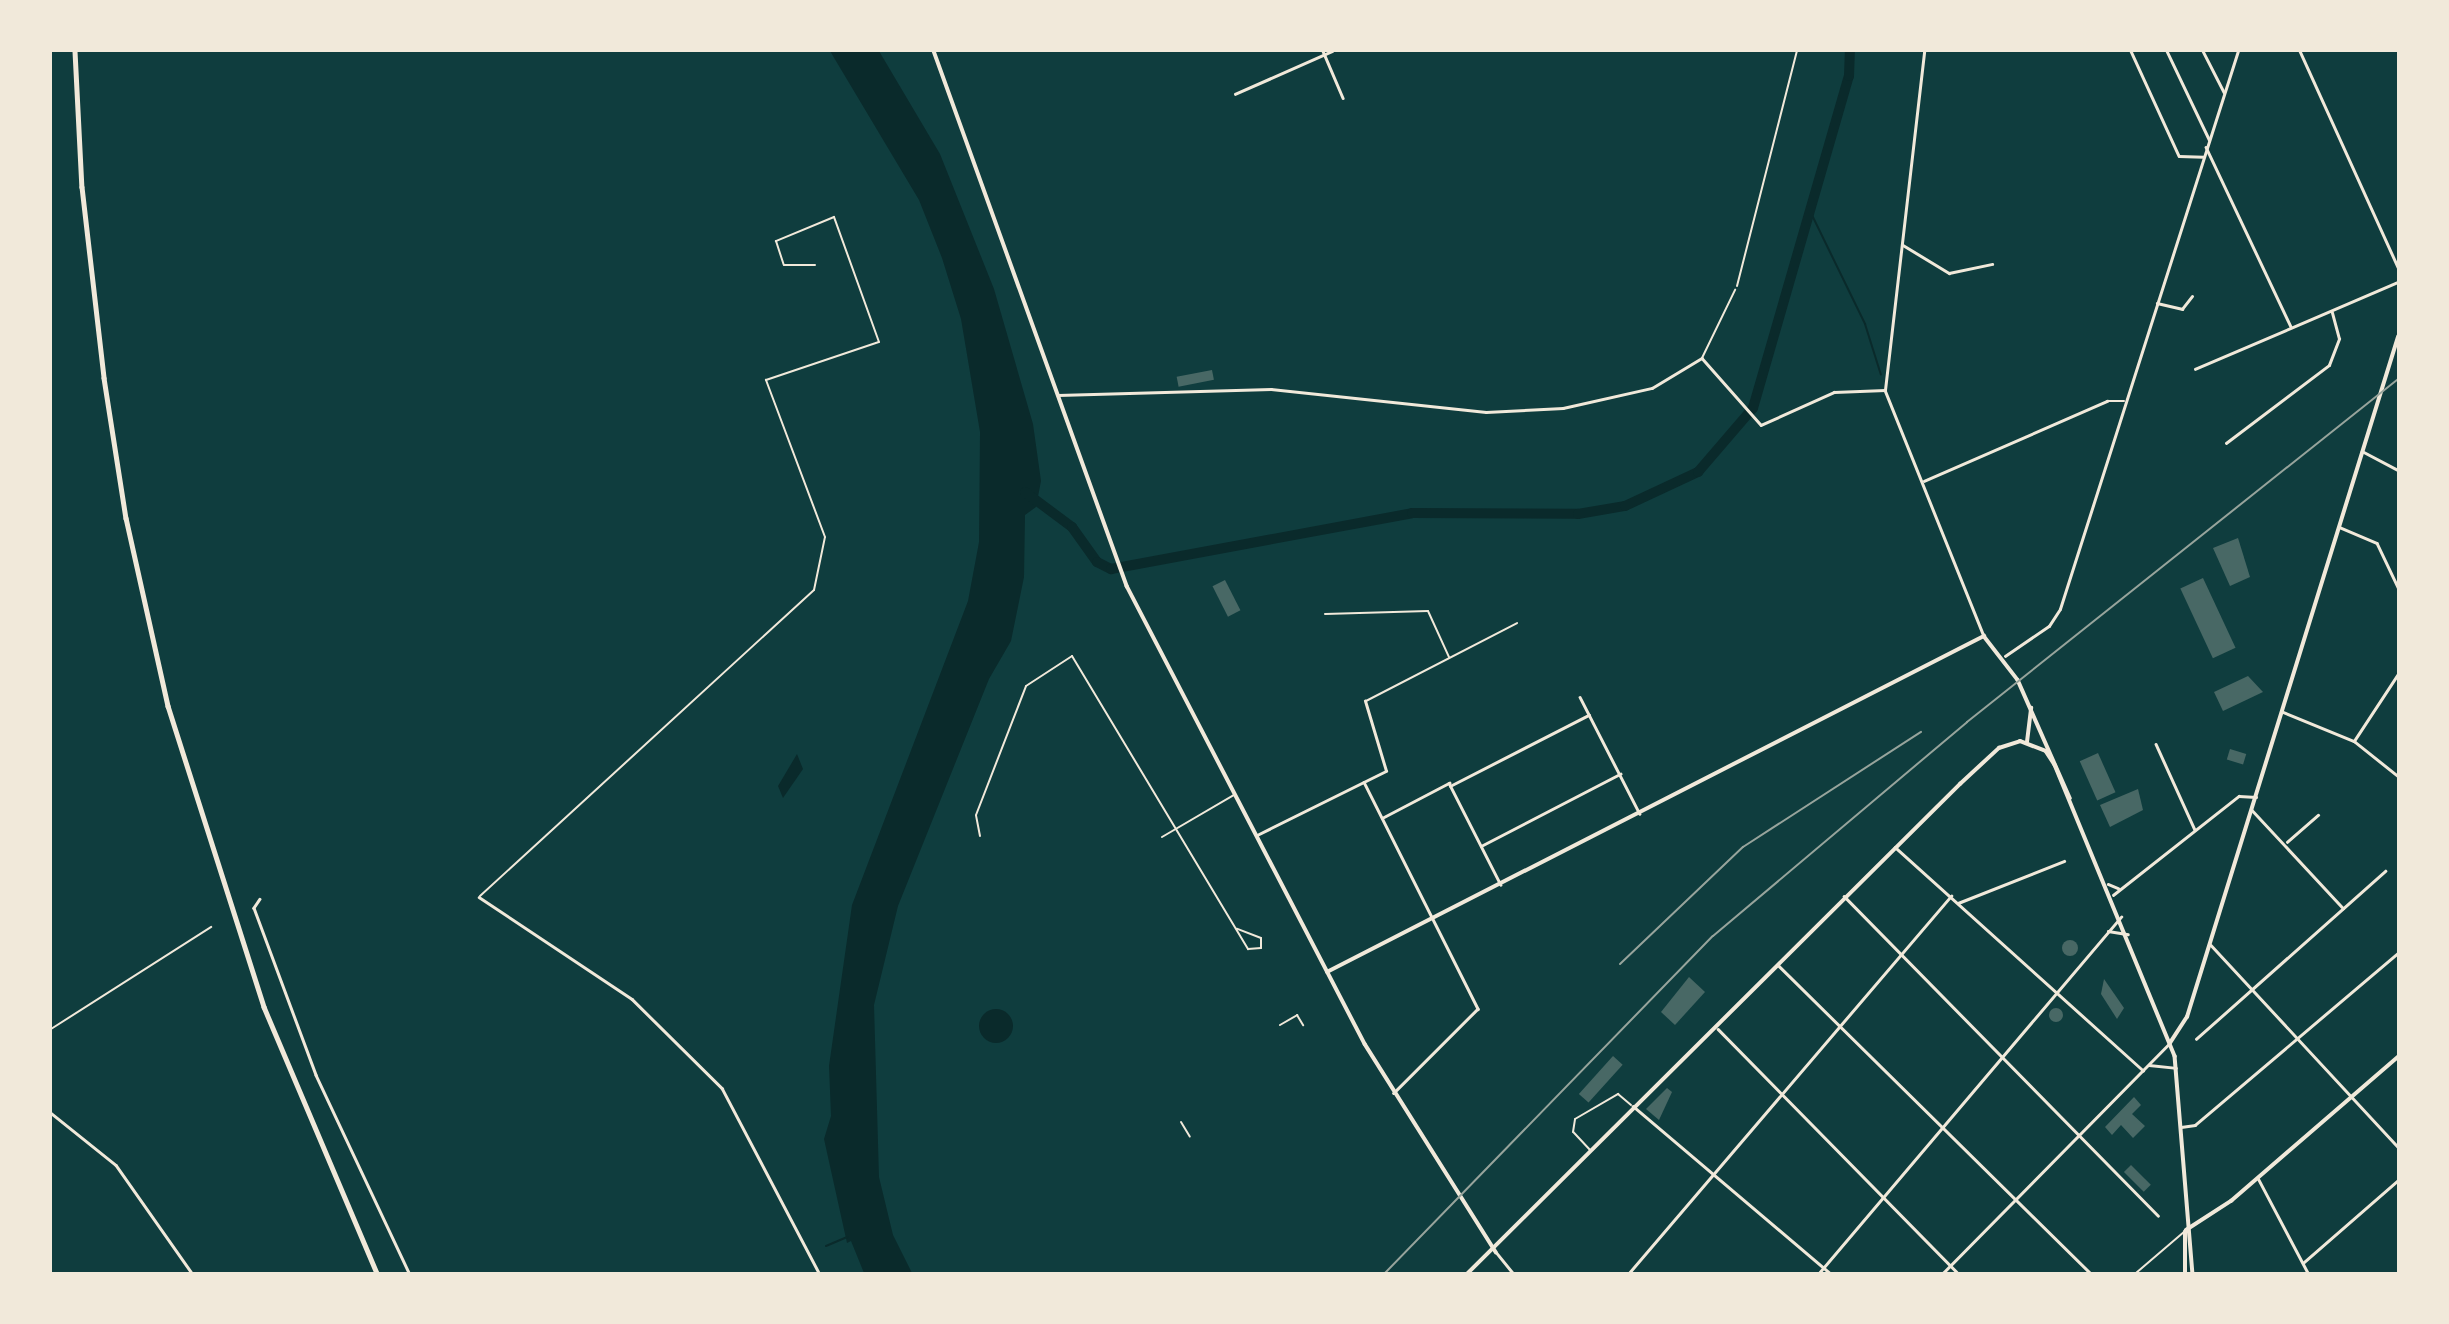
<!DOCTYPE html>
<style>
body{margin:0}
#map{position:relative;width:2449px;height:1324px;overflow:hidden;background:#0f3d3e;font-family:Roboto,sans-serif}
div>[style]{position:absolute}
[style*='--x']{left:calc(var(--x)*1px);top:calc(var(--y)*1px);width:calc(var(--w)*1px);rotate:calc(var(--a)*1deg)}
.water>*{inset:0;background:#0a2a2b}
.round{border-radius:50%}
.stream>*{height:2px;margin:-1px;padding:0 1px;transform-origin:1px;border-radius:1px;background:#0a2a2b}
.river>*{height:10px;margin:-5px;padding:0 5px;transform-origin:5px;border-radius:5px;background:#0a2a2b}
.building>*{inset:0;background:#486865;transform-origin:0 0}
.path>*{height:2px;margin:-1px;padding:0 1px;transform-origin:1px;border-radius:1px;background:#f1e9da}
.service>*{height:2px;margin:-1px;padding:0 1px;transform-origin:1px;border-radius:1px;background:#f1e9da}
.pedestrian>*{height:2px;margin:-1px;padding:0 1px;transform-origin:1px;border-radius:1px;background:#f1e9da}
.minor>*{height:2.5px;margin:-1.25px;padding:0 1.25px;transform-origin:1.25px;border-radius:1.25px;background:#f1e9da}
.tertiary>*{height:3.5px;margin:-1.75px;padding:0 1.75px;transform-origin:1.75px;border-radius:1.75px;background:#f1e9da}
.secondary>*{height:3.5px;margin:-1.75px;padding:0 1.75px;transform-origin:1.75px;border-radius:1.75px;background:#f1e9da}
.primary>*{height:4.5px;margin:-2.25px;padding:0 2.25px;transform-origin:2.25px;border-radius:2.25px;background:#f1e9da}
.rail>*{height:2px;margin:-1px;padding:0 1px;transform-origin:1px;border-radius:1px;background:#97a49c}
span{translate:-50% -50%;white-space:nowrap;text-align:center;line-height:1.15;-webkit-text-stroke:5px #f1e9da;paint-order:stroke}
.frame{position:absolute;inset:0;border:52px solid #f1e9da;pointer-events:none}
</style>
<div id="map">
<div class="water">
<div style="clip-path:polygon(830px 51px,879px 51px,940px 154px,994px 289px,1033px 424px,1041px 481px,1036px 507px,1025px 515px,1024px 577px,1011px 641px,989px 679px,898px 906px,874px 1005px,879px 1177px,893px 1235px,912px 1273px,864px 1273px,851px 1241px,847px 1243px,824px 1139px,831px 1116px,829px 1066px,852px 905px,968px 601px,979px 542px,980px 432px,961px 319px,942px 258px,919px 200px)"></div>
<div style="clip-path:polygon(797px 754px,803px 769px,783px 798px,778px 786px)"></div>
<div class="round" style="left:979px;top:1009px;width:34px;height:34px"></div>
</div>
<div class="stream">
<div style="--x:1809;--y:209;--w:128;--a:64"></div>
<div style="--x:1865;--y:324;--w:53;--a:72.6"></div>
<div style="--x:826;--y:1246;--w:23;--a:-23"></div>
</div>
<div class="river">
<div style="--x:1025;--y:492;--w:59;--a:36.7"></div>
<div style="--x:1072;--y:527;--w:43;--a:54.5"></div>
<div style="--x:1097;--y:562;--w:16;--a:27"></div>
<div style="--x:1111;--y:569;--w:306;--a:-10.5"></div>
<div style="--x:1412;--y:513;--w:166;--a:0.3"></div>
<div style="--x:1578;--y:514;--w:48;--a:-9.7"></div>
<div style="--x:1625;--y:506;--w:81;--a:-25"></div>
<div style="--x:1698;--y:472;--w:84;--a:-49.3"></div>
<div style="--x:1753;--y:408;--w:346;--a:-73.9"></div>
<div style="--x:1849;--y:76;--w:25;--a:-88"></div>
</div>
<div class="building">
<div style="left:1212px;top:370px;width:10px;height:36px;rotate:79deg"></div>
<div style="clip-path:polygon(2238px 538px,2250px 577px,2230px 586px,2213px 548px)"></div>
<div style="left:2203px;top:578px;width:77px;height:25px;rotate:65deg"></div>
<div style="left:1225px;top:580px;width:34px;height:14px;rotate:63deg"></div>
<div style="clip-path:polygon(2248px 676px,2263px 692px,2223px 711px,2214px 692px)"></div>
<div style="left:2230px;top:749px;width:17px;height:11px;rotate:17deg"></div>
<div style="left:2098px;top:753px;width:43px;height:20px;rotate:66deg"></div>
<div style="clip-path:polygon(2138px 789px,2143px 810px,2110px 827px,2100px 805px)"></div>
<div class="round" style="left:2062px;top:940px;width:16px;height:16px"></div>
<div style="clip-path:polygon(1689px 977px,1705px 992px,1675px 1025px,1661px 1012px)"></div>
<div style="clip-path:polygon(2104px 979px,2124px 1008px,2117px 1019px,2101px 994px)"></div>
<div class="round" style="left:2049px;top:1008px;width:14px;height:14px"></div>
<div style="left:1613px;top:1056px;width:13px;height:51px;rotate:42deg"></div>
<div style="clip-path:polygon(1667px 1088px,1672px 1092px,1659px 1120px,1646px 1109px)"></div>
<div style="clip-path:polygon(2134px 1097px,2141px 1105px,2132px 1114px,2145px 1126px,2133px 1138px,2121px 1125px,2112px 1135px,2105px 1127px)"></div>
<div style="left:2131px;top:1165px;width:28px;height:10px;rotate:45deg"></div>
</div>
<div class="path">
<div style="--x:1737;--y:286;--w:243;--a:-75.7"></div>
<div style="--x:1280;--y:1025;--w:20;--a:-30"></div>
<div style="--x:1297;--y:1015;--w:12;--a:59"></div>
<div style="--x:1181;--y:1122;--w:17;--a:59"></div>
</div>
<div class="service">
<div style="--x:1702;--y:358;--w:76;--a:-64.1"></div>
<div style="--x:1325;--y:614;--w:103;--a:-1.7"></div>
<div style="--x:1428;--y:611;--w:51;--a:65.5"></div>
<div style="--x:1366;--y:701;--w:170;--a:-27.3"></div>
<div style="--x:980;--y:836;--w:21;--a:-101"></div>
<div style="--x:976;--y:815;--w:138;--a:-68.8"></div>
<div style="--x:1026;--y:686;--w:55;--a:-33.1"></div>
<div style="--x:1072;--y:656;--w:342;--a:59"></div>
<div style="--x:1248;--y:949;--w:13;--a:-4"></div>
<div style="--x:1261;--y:948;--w:10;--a:-90"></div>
<div style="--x:1261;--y:938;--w:26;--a:-159"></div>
<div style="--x:1162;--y:837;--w:83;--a:-30.3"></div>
<div style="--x:480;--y:896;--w:453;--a:-42.5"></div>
<div style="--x:814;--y:590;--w:54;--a:-78.3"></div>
<div style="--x:825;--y:537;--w:168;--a:-110.6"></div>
<div style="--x:766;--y:380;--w:119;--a:-18.6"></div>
<div style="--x:879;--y:342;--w:133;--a:-109.8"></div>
<div style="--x:834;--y:217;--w:63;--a:157.5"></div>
<div style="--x:776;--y:241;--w:25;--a:72"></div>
<div style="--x:784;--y:265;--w:31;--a:0"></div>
<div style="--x:51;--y:1029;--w:190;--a:-32.5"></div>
<div style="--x:1591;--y:1151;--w:26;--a:-133"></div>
<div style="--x:1573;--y:1132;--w:13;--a:-81"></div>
<div style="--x:1575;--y:1119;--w:50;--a:-30.2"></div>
<div style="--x:1618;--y:1094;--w:17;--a:40"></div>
</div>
<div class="pedestrian">
<div style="--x:2136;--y:1273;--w:65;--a:-40.6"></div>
</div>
<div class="minor">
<div style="--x:1323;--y:51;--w:51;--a:66.9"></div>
<div style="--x:2131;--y:51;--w:115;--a:65.4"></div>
<div style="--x:2179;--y:156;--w:24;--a:2"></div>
<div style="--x:2167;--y:51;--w:98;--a:64.5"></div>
<div style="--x:2203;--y:51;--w:46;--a:62.9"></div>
<div style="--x:2300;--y:51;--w:237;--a:65.6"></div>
<div style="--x:1235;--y:94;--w:106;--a:-23.9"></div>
<div style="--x:2206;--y:147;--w:199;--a:64.7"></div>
<div style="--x:1903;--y:245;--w:54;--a:31.3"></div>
<div style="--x:1949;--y:273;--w:44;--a:-11.8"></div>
<div style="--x:2157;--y:303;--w:26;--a:13"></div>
<div style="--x:2182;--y:309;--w:16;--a:-52"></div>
<div style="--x:2195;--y:369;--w:221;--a:-23.2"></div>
<div style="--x:1885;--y:390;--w:341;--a:-83.4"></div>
<div style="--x:1058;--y:395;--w:213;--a:-1.6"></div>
<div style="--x:1271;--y:389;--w:216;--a:6.1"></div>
<div style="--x:1486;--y:412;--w:77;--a:-3"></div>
<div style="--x:1563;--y:408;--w:91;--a:-12.7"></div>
<div style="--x:1652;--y:388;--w:58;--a:-31"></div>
<div style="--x:1702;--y:358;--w:89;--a:48.6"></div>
<div style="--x:1761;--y:425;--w:80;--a:-24.3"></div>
<div style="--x:1834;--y:392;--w:51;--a:-2.2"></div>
<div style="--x:1885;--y:390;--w:265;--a:68.1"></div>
<div style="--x:2226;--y:443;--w:129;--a:-37.1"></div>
<div style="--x:2329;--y:365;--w:28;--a:-69"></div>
<div style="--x:2339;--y:339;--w:27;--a:-105"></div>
<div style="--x:2362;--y:451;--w:41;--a:27.8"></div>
<div style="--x:1924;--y:481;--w:200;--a:-23.6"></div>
<div style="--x:2107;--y:401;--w:17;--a:0"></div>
<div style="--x:2339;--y:527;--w:41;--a:22.8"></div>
<div style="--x:2377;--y:543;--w:49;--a:64.5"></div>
<div style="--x:2005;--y:656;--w:53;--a:-34.3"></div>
<div style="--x:2049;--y:626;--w:20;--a:-57"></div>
<div style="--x:2060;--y:609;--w:586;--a:-72.31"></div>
<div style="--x:1580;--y:697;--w:131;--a:62.9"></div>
<div style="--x:2283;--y:712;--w:77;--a:22.2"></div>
<div style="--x:2354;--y:741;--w:56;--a:38.5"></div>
<div style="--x:2354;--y:741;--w:80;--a:-56.7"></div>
<div style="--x:2156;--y:744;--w:94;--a:65.6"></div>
<div style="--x:1364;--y:782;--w:254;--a:63.3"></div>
<div style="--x:1478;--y:1009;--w:119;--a:135"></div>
<div style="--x:1450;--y:786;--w:156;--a:-27.1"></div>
<div style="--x:2252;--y:810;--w:134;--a:47.1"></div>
<div style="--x:1382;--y:818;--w:76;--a:-27.6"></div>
<div style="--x:1449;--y:783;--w:114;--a:63"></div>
<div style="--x:1257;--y:835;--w:144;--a:-26.4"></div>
<div style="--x:1386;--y:771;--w:73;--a:-106.7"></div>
<div style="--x:2287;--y:842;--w:41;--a:-41.1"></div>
<div style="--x:1481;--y:846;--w:157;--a:-27.4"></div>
<div style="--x:1895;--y:847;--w:334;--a:42"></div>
<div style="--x:2108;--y:884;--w:11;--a:22"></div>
<div style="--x:2113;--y:895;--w:160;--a:-38.2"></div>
<div style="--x:2239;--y:796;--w:17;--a:3"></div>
<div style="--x:1844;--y:896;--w:448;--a:45.5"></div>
<div style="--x:479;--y:897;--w:184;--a:33.7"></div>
<div style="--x:632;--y:999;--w:127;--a:44.7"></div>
<div style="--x:722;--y:1088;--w:209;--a:62.3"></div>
<div style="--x:260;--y:899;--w:11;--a:124"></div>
<div style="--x:254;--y:908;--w:178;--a:69.6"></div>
<div style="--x:316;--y:1075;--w:219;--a:64.8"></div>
<div style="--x:1958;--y:903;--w:114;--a:-21.6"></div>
<div style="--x:2108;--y:931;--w:20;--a:9"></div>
<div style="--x:2211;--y:945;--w:275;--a:47.2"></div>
<div style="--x:1779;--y:966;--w:437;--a:44.6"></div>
<div style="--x:1718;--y:1029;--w:342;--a:45.5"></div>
<div style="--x:2196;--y:1039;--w:253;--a:-41.6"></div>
<div style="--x:2149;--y:1065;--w:27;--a:6"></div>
<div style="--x:1633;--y:1106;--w:258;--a:40.3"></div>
<div style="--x:51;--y:1113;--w:83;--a:38.7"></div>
<div style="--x:116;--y:1165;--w:132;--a:54.9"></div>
<div style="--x:2181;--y:1127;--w:14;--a:-8"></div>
<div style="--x:2195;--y:1125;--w:266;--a:-40.3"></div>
<div style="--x:2258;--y:1178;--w:107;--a:62.2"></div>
<div style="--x:1496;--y:1252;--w:27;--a:51"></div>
<div style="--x:2303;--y:1263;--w:126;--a:-41.1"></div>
<div style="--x:1629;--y:1273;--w:496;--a:-49.5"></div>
<div style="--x:1819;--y:1273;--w:467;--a:-49.7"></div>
<div style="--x:1943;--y:1273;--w:322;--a:-45.4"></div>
</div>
<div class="tertiary">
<div style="--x:2027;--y:742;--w:34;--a:-83"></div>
<div style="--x:1327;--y:972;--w:738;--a:-27.09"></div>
<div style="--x:1984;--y:636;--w:56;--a:52.3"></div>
<div style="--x:2018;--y:680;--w:129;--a:66.2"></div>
<div style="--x:2186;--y:1230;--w:54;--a:-32.8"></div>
<div style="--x:2231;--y:1201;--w:221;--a:-40.8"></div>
</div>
<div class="secondary">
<div style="--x:934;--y:51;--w:569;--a:70.16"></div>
<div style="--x:1127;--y:586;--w:516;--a:62.54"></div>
<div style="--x:1365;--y:1044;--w:246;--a:57.8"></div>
<div style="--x:2170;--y:1043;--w:31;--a:-57"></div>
<div style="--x:2187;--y:1017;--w:712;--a:-72.76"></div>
<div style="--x:1468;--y:1273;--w:694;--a:-44.82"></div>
<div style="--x:1960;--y:784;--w:53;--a:-42.7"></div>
<div style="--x:1999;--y:748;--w:22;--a:-18"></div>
<div style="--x:2020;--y:741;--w:28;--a:21"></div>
<div style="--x:2046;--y:751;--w:17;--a:57"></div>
<div style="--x:2055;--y:765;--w:315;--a:67.6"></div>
<div style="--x:2175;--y:1056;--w:218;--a:85.3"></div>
<div style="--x:2185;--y:1273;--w:41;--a:-90"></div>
</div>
<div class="primary">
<div style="--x:75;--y:51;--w:136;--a:87.1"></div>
<div style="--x:82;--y:187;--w:192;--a:83.4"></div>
<div style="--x:104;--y:378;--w:142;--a:81.1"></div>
<div style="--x:126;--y:518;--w:193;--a:77.4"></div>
<div style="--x:168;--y:706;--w:316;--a:72.3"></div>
<div style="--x:264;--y:1007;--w:289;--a:67"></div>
</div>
<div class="rail">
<div style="--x:1620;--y:964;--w:170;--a:-43.6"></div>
<div style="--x:1743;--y:847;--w:212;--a:-32.9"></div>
<div style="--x:1385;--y:1273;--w:470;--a:-45.8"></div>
<div style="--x:1713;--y:936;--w:332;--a:-40.1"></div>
<div style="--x:1967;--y:722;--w:551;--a:-38.51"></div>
</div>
<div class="frame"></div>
</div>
